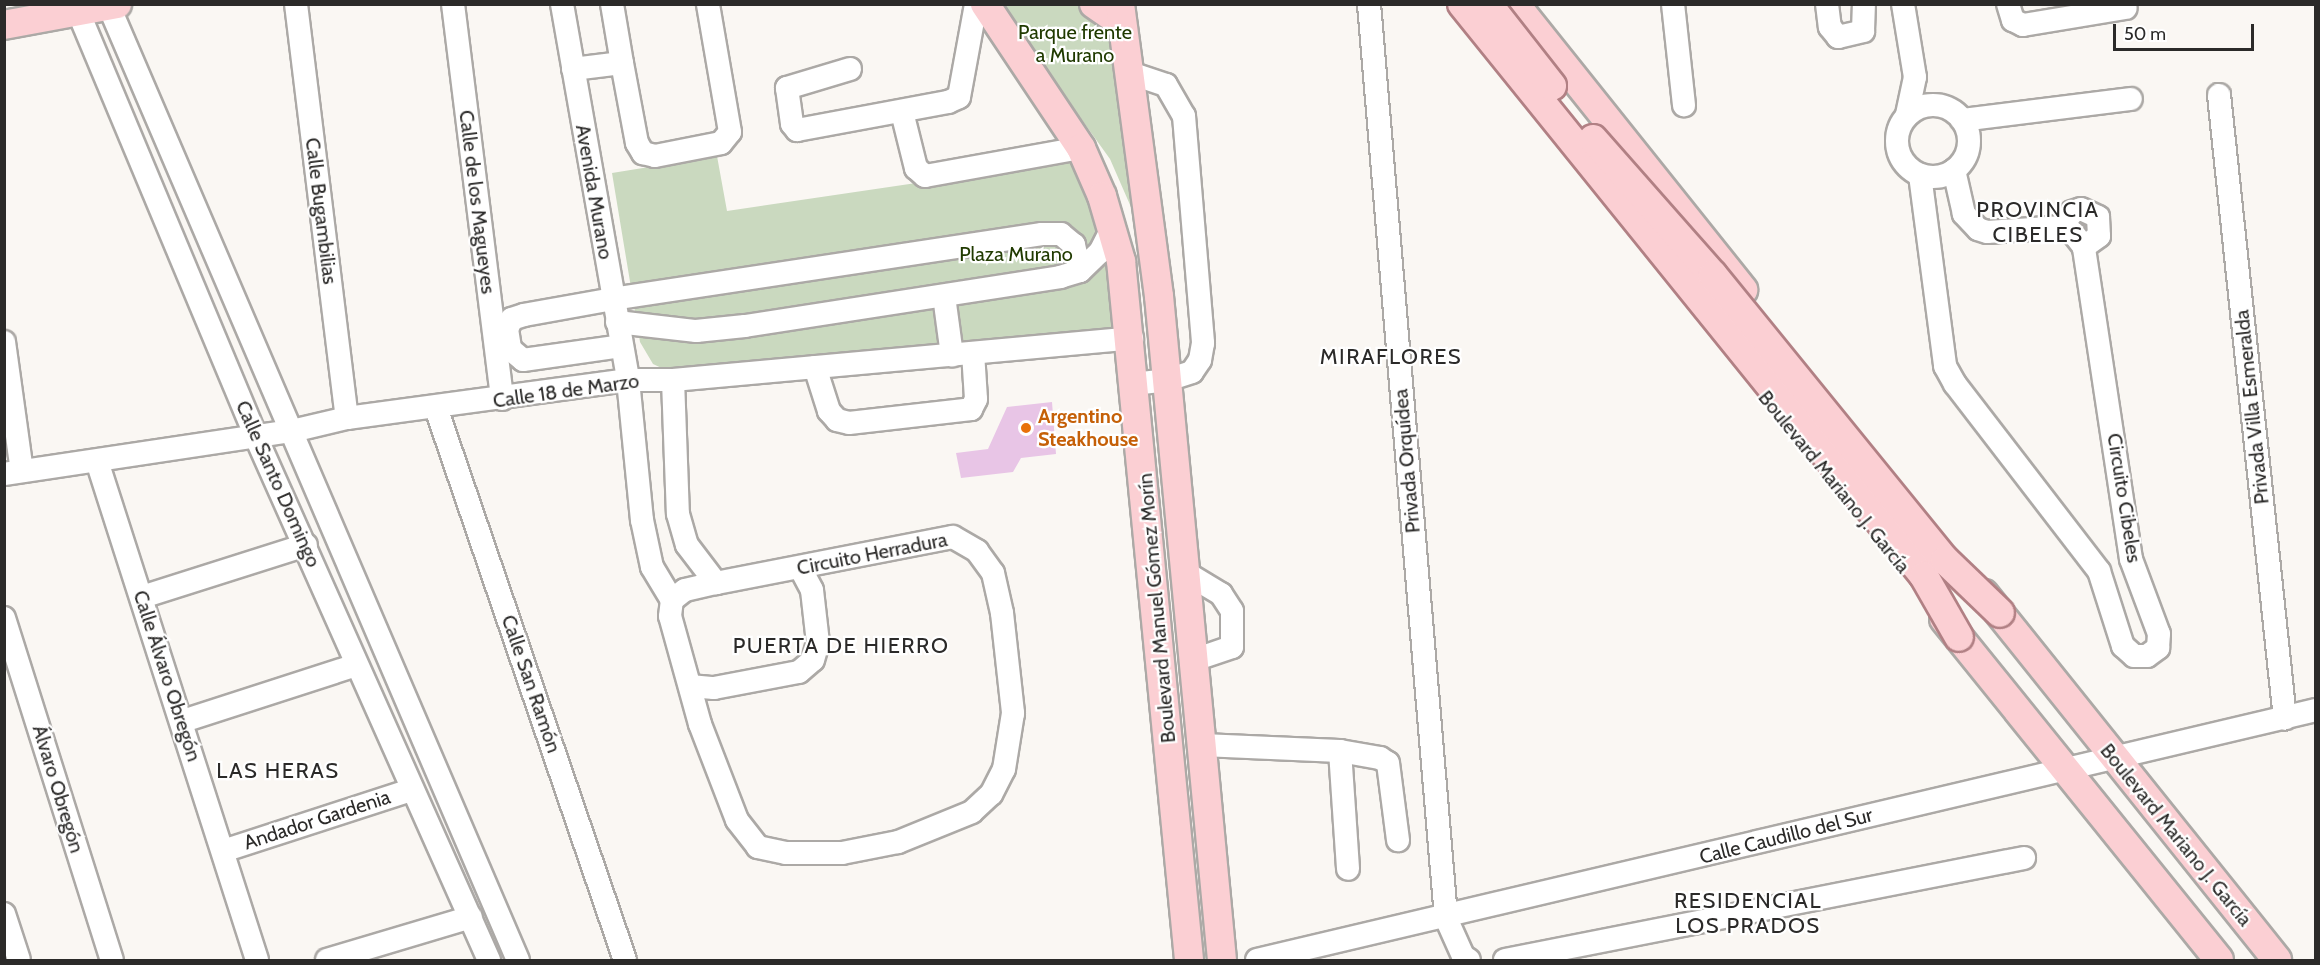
<!DOCTYPE html>
<meta charset="utf-8">
<style>
body{margin:0}
#map{position:relative;width:2320px;height:965px;overflow:hidden;background:#faf7f3;font-family:Cabin,sans-serif}
div>[style]{position:absolute}
[style*='--x']{left:calc(var(--x)*1px);top:calc(var(--y)*1px);width:calc(var(--w)*1px);rotate:calc(var(--a)*1deg)}
.green>*{inset:0;background:#cad9bf}
.building>*{inset:0;background:#e8c5e6}
.roads{filter:drop-shadow(2px 0 #aca9a6) drop-shadow(-2px 0 #aca9a6) drop-shadow(0 2px #aca9a6) drop-shadow(0 -2px #aca9a6)}
.minor>*{height:22px;margin:-11px;padding:0 11px;transform-origin:11px;border-radius:11px;background:#fff}
.minor>.ring{margin:-11px;padding:0;box-sizing:content-box;background:none;border:22px solid #fff;border-radius:50%}
.major>*{height:28px;margin:-14px;padding:0 14px;transform-origin:14px;border-radius:14px;background:#fbcfd3}
.bridges{filter:drop-shadow(2px 0 #b18084) drop-shadow(-2px 0 #b18084) drop-shadow(0 2px #b18084) drop-shadow(0 -2px #b18084)}
.major-bridge>*{height:28px;margin:-14px;padding:0 14px;transform-origin:14px;border-radius:14px;background:#fbcfd3}
.dots>*{width:16px;height:16px;translate:-50% -50%;box-sizing:border-box;border:3px solid #fff;border-radius:50%}
span{translate:-50% -50%;white-space:nowrap;text-align:center;line-height:1.15;-webkit-text-stroke:4.5px #fff;paint-order:stroke}
.park-label{font-size:20px;color:#203a00}
.street-label{font-size:20px;color:#2b2a29}
.food-label{font-size:20px;color:#c56008;font-weight:700}
.left{translate:0 -50%;text-align:left}
.quarter-label{font-size:22px;color:#2b2a29;letter-spacing:1.5px}
.frame{position:absolute;inset:0;border:6px solid #2b2a29;pointer-events:none}
.scale{position:absolute;left:2113px;top:24px;width:141px;height:27px;box-sizing:border-box;border:3px solid #2b2a29;border-top:0;padding-left:8px;font-size:18px;line-height:21px;white-space:nowrap;color:#2b2a29;-webkit-text-stroke:4px #fff;paint-order:stroke}
</style>
<div id="map">
<div class="green">
<div style="clip-path:polygon(999px 5px,1110px 5px,1134px 214px,1110px 159px)"></div>
<div style="clip-path:polygon(717px 156px,727px 211px,1073px 160px,1111px 256px,1116px 329px,668px 371px,653px 364px,640px 342px,612px 173px)"></div>
</div>
<div class="building">
<div style="clip-path:polygon(1052px 402px,1056px 454px,1021px 458px,1013px 472px,961px 478px,956px 453px,988px 449px,1007px 407px)"></div>
</div>
<div class="roads">
<div class="minor">
<div style="--x:75;--y:4;--w:467;--a:67.3"></div>
<div style="--x:255;--y:435;--w:575;--a:65.98"></div>
<div style="--x:108;--y:4;--w:1040;--a:66.79"></div>
<div style="--x:296;--y:4;--w:417;--a:83"></div>
<div style="--x:453;--y:4;--w:398;--a:82.9"></div>
<div style="--x:562;--y:4;--w:382;--a:80"></div>
<div style="--x:628;--y:380;--w:141;--a:84.3"></div>
<div style="--x:642;--y:520;--w:48;--a:78"></div>
<div style="--x:652;--y:567;--w:39;--a:59"></div>
<div style="--x:612;--y:4;--w:60;--a:80.4"></div>
<div style="--x:1369;--y:4;--w:917;--a:85.18"></div>
<div style="--x:1446;--y:918;--w:42;--a:65.9"></div>
<div style="--x:1463;--y:956;--w:7;--a:34"></div>
<div style="--x:1673;--y:4;--w:102;--a:83.8"></div>
<div style="--x:1827;--y:4;--w:23;--a:83"></div>
<div style="--x:1830;--y:27;--w:13;--a:51"></div>
<div style="--x:1838;--y:37;--w:26;--a:-13"></div>
<div style="--x:1863;--y:31;--w:27;--a:-88"></div>
<div style="--x:1903;--y:4;--w:74;--a:80.7"></div>
<div style="--x:1915;--y:77;--w:40;--a:102"></div>
<div style="--x:2008;--y:4;--w:17;--a:73"></div>
<div style="--x:2013;--y:20;--w:11;--a:27"></div>
<div style="--x:2023;--y:25;--w:104;--a:-9.4"></div>
<div style="--x:573;--y:69;--w:49;--a:-7"></div>
<div style="--x:622;--y:63;--w:81;--a:79.4"></div>
<div style="--x:637;--y:143;--w:12;--a:59"></div>
<div style="--x:643;--y:153;--w:12;--a:14"></div>
<div style="--x:655;--y:156;--w:67;--a:-11.1"></div>
<div style="--x:721;--y:143;--w:14;--a:-51"></div>
<div style="--x:730;--y:132;--w:130;--a:-99.8"></div>
<div style="--x:850;--y:69;--w:66;--a:163.2"></div>
<div style="--x:787;--y:88;--w:36;--a:82"></div>
<div style="--x:792;--y:124;--w:8;--a:50"></div>
<div style="--x:797;--y:130;--w:154;--a:-10.5"></div>
<div style="--x:948;--y:102;--w:12;--a:-24"></div>
<div style="--x:959;--y:97;--w:95;--a:-79.6"></div>
<div style="--x:1127;--y:72;--w:41;--a:18.4"></div>
<div style="--x:1166;--y:85;--w:36;--a:60"></div>
<div style="--x:1184;--y:116;--w:228;--a:85.2"></div>
<div style="--x:1203;--y:343;--w:17;--a:100"></div>
<div style="--x:1200;--y:360;--w:14;--a:124"></div>
<div style="--x:1192;--y:372;--w:26;--a:162"></div>
<div style="--x:1167;--y:380;--w:31;--a:173"></div>
<div style="--x:2219;--y:95;--w:627;--a:83.96"></div>
<div class="ring" style="left:1897px;top:105px;width:50px;height:50px"></div>
<div style="--x:902;--y:112;--w:58;--a:76"></div>
<div style="--x:916;--y:168;--w:12;--a:42"></div>
<div style="--x:925;--y:176;--w:158;--a:-10.2"></div>
<div style="--x:1962;--y:120;--w:170;--a:-7.1"></div>
<div style="--x:1920;--y:175;--w:193;--a:82.5"></div>
<div style="--x:1945;--y:366;--w:21;--a:61"></div>
<div style="--x:1955;--y:384;--w:236;--a:52.4"></div>
<div style="--x:2099;--y:571;--w:79;--a:72.3"></div>
<div style="--x:2123;--y:646;--w:15;--a:42"></div>
<div style="--x:2134;--y:656;--w:13;--a:0"></div>
<div style="--x:2147;--y:656;--w:14;--a:-36"></div>
<div style="--x:2158;--y:648;--w:14;--a:-86"></div>
<div style="--x:2159;--y:634;--w:80;--a:-110.5"></div>
<div style="--x:2131;--y:559;--w:316;--a:-98.6"></div>
<div style="--x:2084;--y:247;--w:18;--a:-128"></div>
<div style="--x:2073;--y:233;--w:12;--a:-149"></div>
<div style="--x:2063;--y:227;--w:76;--a:176.2"></div>
<div style="--x:1987;--y:232;--w:9;--a:-162"></div>
<div style="--x:1978;--y:229;--w:21;--a:-133"></div>
<div style="--x:1964;--y:214;--w:45;--a:-102.8"></div>
<div style="--x:2063;--y:227;--w:17;--a:-59"></div>
<div style="--x:2072;--y:212;--w:9;--a:-18"></div>
<div style="--x:2081;--y:209;--w:19;--a:25"></div>
<div style="--x:2098;--y:217;--w:19;--a:87"></div>
<div style="--x:2099;--y:236;--w:19;--a:144"></div>
<div style="--x:1080;--y:271;--w:28;--a:-44"></div>
<div style="--x:1100;--y:252;--w:28;--a:-63"></div>
<div style="--x:944;--y:296;--w:60;--a:82.3"></div>
<div style="--x:617;--y:322;--w:80;--a:6.5"></div>
<div style="--x:696;--y:331;--w:49;--a:-5.8"></div>
<div style="--x:745;--y:326;--w:319;--a:-8.8"></div>
<div style="--x:1060;--y:277;--w:21;--a:-17"></div>
<div style="--x:1080;--y:271;--w:27;--a:-103"></div>
<div style="--x:1074;--y:245;--w:17;--a:-140"></div>
<div style="--x:1061;--y:234;--w:19;--a:180"></div>
<div style="--x:1042;--y:234;--w:434;--a:171.4"></div>
<div style="--x:613;--y:299;--w:90;--a:169.8"></div>
<div style="--x:524;--y:315;--w:13;--a:162"></div>
<div style="--x:512;--y:319;--w:11;--a:117"></div>
<div style="--x:507;--y:329;--w:20;--a:81"></div>
<div style="--x:510;--y:349;--w:17;--a:40"></div>
<div style="--x:523;--y:360;--w:99;--a:-8.1"></div>
<div style="--x:4;--y:342;--w:130;--a:82.1"></div>
<div style="--x:815;--y:367;--w:46;--a:72.3"></div>
<div style="--x:829;--y:411;--w:12;--a:48"></div>
<div style="--x:837;--y:420;--w:12;--a:14"></div>
<div style="--x:849;--y:423;--w:123;--a:-6.5"></div>
<div style="--x:971;--y:409;--w:11;--a:-63"></div>
<div style="--x:976;--y:399;--w:46;--a:-93.7"></div>
<div style="--x:673;--y:380;--w:134;--a:87.9"></div>
<div style="--x:678;--y:514;--w:32;--a:74"></div>
<div style="--x:687;--y:545;--w:48;--a:52.7"></div>
<div style="--x:436;--y:408;--w:583;--a:71.1"></div>
<div style="--x:97;--y:461;--w:524;--a:72.22"></div>
<div style="--x:4;--y:474;--w:291;--a:-8.5"></div>
<div style="--x:292;--y:431;--w:57;--a:-13.3"></div>
<div style="--x:347;--y:418;--w:284;--a:-7.7"></div>
<div style="--x:628;--y:380;--w:45;--a:0"></div>
<div style="--x:673;--y:380;--w:461;--a:-5.2"></div>
<div style="--x:953;--y:537;--w:28;--a:30"></div>
<div style="--x:977;--y:551;--w:27;--a:54"></div>
<div style="--x:993;--y:573;--w:41;--a:77.3"></div>
<div style="--x:1002;--y:613;--w:101;--a:83.7"></div>
<div style="--x:1013;--y:713;--w:57;--a:99.1"></div>
<div style="--x:1004;--y:769;--w:28;--a:117"></div>
<div style="--x:991;--y:794;--w:26;--a:137"></div>
<div style="--x:972;--y:812;--w:80;--a:157.9"></div>
<div style="--x:898;--y:842;--w:57;--a:168.9"></div>
<div style="--x:842;--y:853;--w:56;--a:180"></div>
<div style="--x:786;--y:853;--w:29;--a:-168"></div>
<div style="--x:758;--y:847;--w:34;--a:-128"></div>
<div style="--x:737;--y:820;--w:103;--a:-111.1"></div>
<div style="--x:700;--y:724;--w:112;--a:-105.5"></div>
<div style="--x:670;--y:616;--w:16;--a:-83"></div>
<div style="--x:672;--y:600;--w:16;--a:-38"></div>
<div style="--x:685;--y:590;--w:32;--a:-13"></div>
<div style="--x:716;--y:583;--w:241;--a:-11"></div>
<div style="--x:1186;--y:573;--w:41;--a:31"></div>
<div style="--x:1221;--y:594;--w:20;--a:57"></div>
<div style="--x:1232;--y:611;--w:36;--a:90"></div>
<div style="--x:1232;--y:647;--w:40;--a:161.1"></div>
<div style="--x:142;--y:597;--w:172;--a:-17.6"></div>
<div style="--x:4;--y:618;--w:359;--a:72.5"></div>
<div style="--x:690;--y:686;--w:24;--a:5"></div>
<div style="--x:714;--y:688;--w:86;--a:-10.7"></div>
<div style="--x:799;--y:672;--w:18;--a:-41"></div>
<div style="--x:813;--y:660;--w:18;--a:-74"></div>
<div style="--x:818;--y:643;--w:53;--a:-96.5"></div>
<div style="--x:812;--y:590;--w:24;--a:-118"></div>
<div style="--x:183;--y:721;--w:182;--a:-17.9"></div>
<div style="--x:1202;--y:745;--w:138;--a:2.5"></div>
<div style="--x:1340;--y:751;--w:118;--a:86.1"></div>
<div style="--x:1340;--y:751;--w:41;--a:9.9"></div>
<div style="--x:1380;--y:758;--w:9;--a:32"></div>
<div style="--x:1388;--y:763;--w:78;--a:82.6"></div>
<div style="--x:223;--y:851;--w:198;--a:-18"></div>
<div style="--x:4;--y:914;--w:48;--a:71.9"></div>
<div style="--x:327;--y:960;--w:150;--a:-16.6"></div>
<div style="--x:1257;--y:960;--w:1088;--a:-13.28"></div>
<div style="--x:1505;--y:960;--w:529;--a:-11.12"></div>
</div>
<div class="major">
<div style="--x:985;--y:4;--w:173;--a:56.3"></div>
<div style="--x:1081;--y:148;--w:52;--a:66.4"></div>
<div style="--x:1102;--y:196;--w:68;--a:73.7"></div>
<div style="--x:1121;--y:261;--w:702;--a:84.44"></div>
<div style="--x:1094;--y:4;--w:32;--a:35"></div>
<div style="--x:1120;--y:4;--w:295;--a:82.4"></div>
<div style="--x:1159;--y:296;--w:667;--a:84.58"></div>
<div style="--x:1515;--y:4;--w:366;--a:51.4"></div>
<div style="--x:4;--y:25;--w:115;--a:-10.5"></div>
<div style="--x:1984;--y:594;--w:469;--a:51.3"></div>
<div style="--x:1944;--y:619;--w:438;--a:51.1"></div>
</div>
</div>
<div class="bridges">
<div class="major-bridge">
<div style="--x:1462;--y:4;--w:735;--a:51.07"></div>
<div style="--x:1924;--y:576;--w:70;--a:60.2"></div>
<div style="--x:1488;--y:4;--w:104;--a:52"></div>
<div style="--x:1593;--y:139;--w:181;--a:48.6"></div>
<div style="--x:1713;--y:275;--w:367;--a:50.9"></div>
<div style="--x:1945;--y:560;--w:76;--a:43.9"></div>
</div>
</div>
<div class="dots">
<div style="left:1026px;top:428px;background:#e8710a"></div>
</div>
<div class="park-label">
<span style="left:1075px;top:44px">Parque frente<br>a Murano</span>
<span style="left:1016px;top:254px">Plaza Murano</span>
</div>
<div class="street-label">
<span style="left:594px;top:192px;rotate:80deg">Avenida Murano</span>
<span style="left:477px;top:202px;rotate:83deg">Calle de los Magueyes</span>
<span style="left:321px;top:211px;rotate:83deg">Calle Bugambilias</span>
<span style="left:566px;top:391px;rotate:-8deg">Calle 18 de Marzo</span>
<span style="left:2252px;top:407px;rotate:-96deg">Privada Villa Esmeralda</span>
<span style="left:1407px;top:461px;rotate:-95deg">Privada Orquídea</span>
<span style="left:1834px;top:482px;rotate:51deg">Boulevard Mariano J. García</span>
<span style="left:278px;top:484px;rotate:66deg">Calle Santo Domingo</span>
<span style="left:2124px;top:498px;rotate:81deg">Circuito Cibeles</span>
<span style="left:872px;top:554px;rotate:-11deg">Circuito Herradura</span>
<span style="left:1157px;top:608px;rotate:-95deg">Boulevard Manuel Gómez Morín</span>
<span style="left:167px;top:676px;rotate:72deg">Calle Álvaro Obregón</span>
<span style="left:531px;top:684px;rotate:71deg">Calle San Ramón</span>
<span style="left:58px;top:789px;rotate:73deg">Álvaro Obregón</span>
<span style="left:317px;top:820px;rotate:-18deg">Andador Gardenia</span>
<span style="left:2176px;top:835px;rotate:51deg">Boulevard Mariano J. García</span>
<span style="left:1786px;top:836px;rotate:-14deg">Calle Caudillo del Sur</span>
</div>
<div class="food-label">
<span class="left" style="left:1038px;top:428px">Argentino<br>Steakhouse</span>
</div>
<div class="quarter-label">
<span style="left:2038px;top:222px">PROVINCIA<br>CIBELES</span>
<span style="left:1391px;top:357px">MIRAFLORES</span>
<span style="left:841px;top:646px">PUERTA DE HIERRO</span>
<span style="left:278px;top:771px">LAS HERAS</span>
<span style="left:1748px;top:913px">RESIDENCIAL<br>LOS PRADOS</span>
</div>
<div class="frame"></div>
<div class="scale">50 m</div>
</div>
